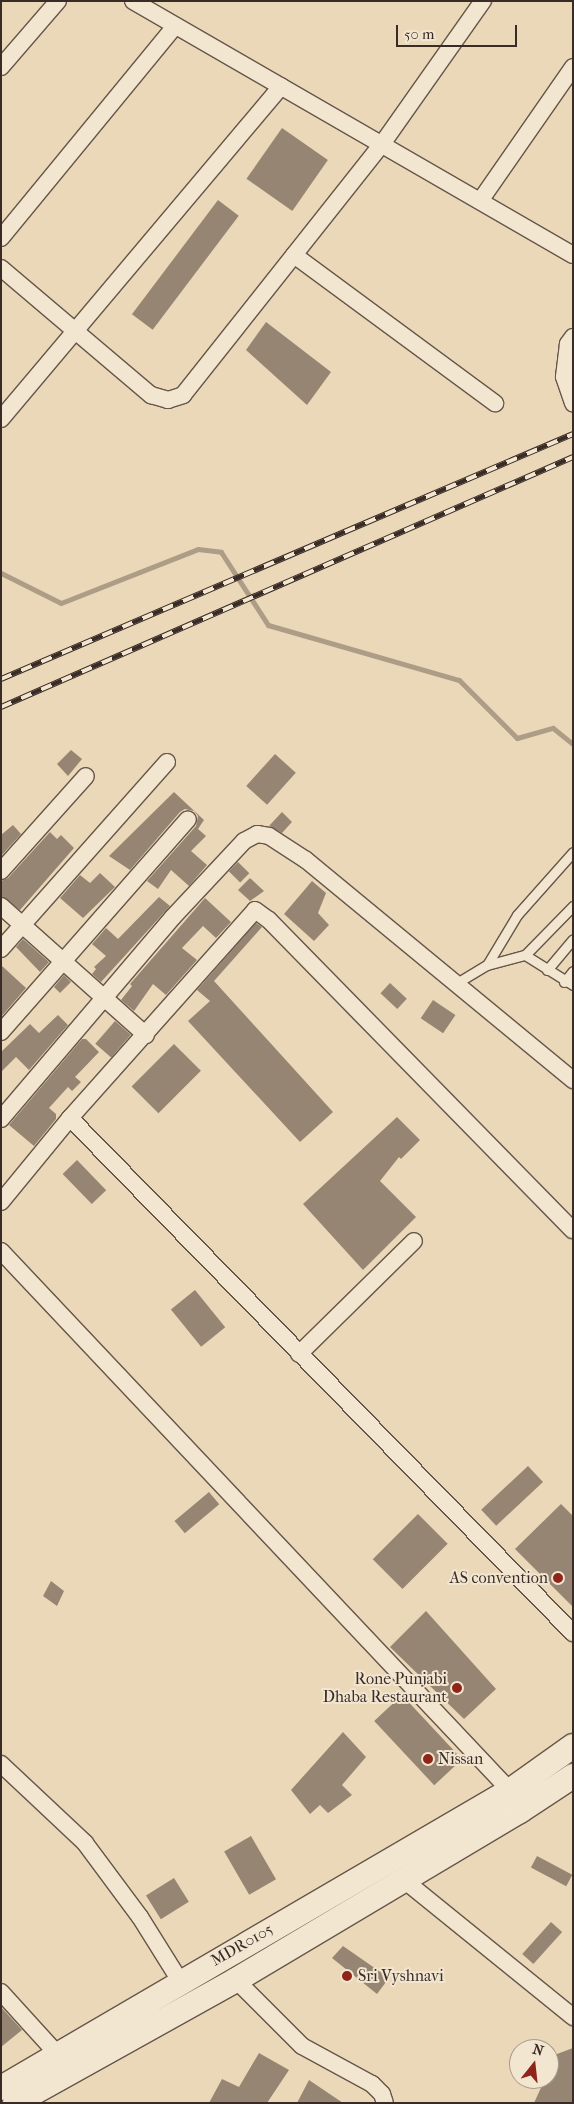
<!DOCTYPE html>
<style>
body{margin:0}
#map{position:relative;width:574px;height:2104px;overflow:hidden;background:#ebd8b8;font-family:"IM FELL French Canon",serif}
div>[style]{position:absolute}
[style*='--x']{left:calc(var(--x)*1px);top:calc(var(--y)*1px);width:calc(var(--w)*1px);rotate:calc(var(--a)*1deg)}
.stream>*{height:5px;margin:-2.5px;padding:0 2.5px;transform-origin:2.5px;border-radius:2.5px;background:#ae9d86}
.building>*{inset:0;background:#968572;transform-origin:0 0}
.roads{filter:drop-shadow(1px 0 #66564a) drop-shadow(-1px 0 #66564a) drop-shadow(0 1px #66564a) drop-shadow(0 -1px #66564a)}
.service>*{height:9px;margin:-4.5px;padding:0 4.5px;transform-origin:4.5px;border-radius:4.5px;background:#f2e6d1}
.minor>*{height:16px;margin:-8px;padding:0 8px;transform-origin:8px;border-radius:8px;background:#f2e6d1}
.secondary>*{height:24px;margin:-12px;padding:0 12px;transform-origin:12px;border-radius:12px;background:#f2e6d1}
.rail>*{height:5.5px;margin-top:-2.75px;transform-origin:0;background:repeating-linear-gradient(90deg,#f2e6d1 0 11px,#392b26 0 22px);box-sizing:border-box;border-block:1px solid #392b26}
.dots>*{width:14px;height:14px;translate:-50% -50%;box-sizing:border-box;border:2px solid #f2e6d1;border-radius:50%}
span{translate:-50% -50%;white-space:nowrap;text-align:center;line-height:1.15;-webkit-text-stroke:4px #f2e6d1;paint-order:stroke}
.poi-label{font-size:16px;color:#392b26}
.right{translate:-100% -50%;text-align:right}
.left{translate:0 -50%;text-align:left}
.street-label{font-size:16px;color:#392b26}
.frame{position:absolute;inset:0;border:2px solid #392b26;pointer-events:none}
.north{position:absolute;left:509px;top:2039px;width:50px;height:50px;box-sizing:border-box;background:#f2e6d1;border:1px solid #a89b8d;border-radius:50%;rotate:16deg;font-size:14px;font-weight:700;line-height:20px;text-align:center;color:#392b26}
.north::after{content:'';display:block;margin:auto;width:18px;height:22px;background:#8f2418;clip-path:polygon(50% 0,100% 100%,50% 72%,0 100%)}
.scale{position:absolute;left:396px;top:25px;width:121px;height:22px;box-sizing:border-box;border:2px solid #392b26;border-top:0;padding-left:6px;font-size:15px;line-height:18px;white-space:nowrap;color:#392b26;-webkit-text-stroke:4px #f2e6d1;paint-order:stroke}
</style>
<div id="map">
<div class="stream">
<div style="--x:1;--y:573;--w:67;--a:26.6"></div>
<div style="--x:61;--y:603;--w:147;--a:-21.5"></div>
<div style="--x:198;--y:549;--w:23;--a:7"></div>
<div style="--x:221;--y:552;--w:87;--a:57.2"></div>
<div style="--x:268;--y:625;--w:199;--a:16.1"></div>
<div style="--x:459;--y:680;--w:82;--a:45"></div>
<div style="--x:517;--y:738;--w:37;--a:-16"></div>
<div style="--x:553;--y:728;--w:26;--a:39"></div>
</div>
<div class="building">
<div style="left:282px;top:128px;width:56px;height:62px;rotate:35deg"></div>
<div style="left:218px;top:200px;width:26px;height:143px;rotate:37deg"></div>
<div style="clip-path:polygon(266px 322px,331px 372px,307px 405px,246px 350px)"></div>
<div style="clip-path:polygon(71px 750px,82px 759px,68px 776px,57px 764px)"></div>
<div style="left:275px;top:754px;width:28px;height:43px;rotate:42deg"></div>
<div style="clip-path:polygon(174px 792px,204px 820px,198px 829px,206px 836px,191px 851px,207px 865px,189px 886px,171px 870px,158px 889px,147px 881px,196px 826px,198px 816px,194px 811px,185px 809px,180px 812px,130px 870px,109px 856px)"></div>
<div style="clip-path:polygon(282px 812px,292px 822px,282px 833px,269px 826px)"></div>
<div style="clip-path:polygon(13px 825px,21px 834px,1px 856px,1px 835px)"></div>
<div style="clip-path:polygon(50px 832px,57px 839px,61px 835px,74px 848px,20px 910px,1px 896px,1px 881px,8px 878px)"></div>
<div style="left:238px;top:862px;width:16px;height:13px;rotate:45deg"></div>
<div style="clip-path:polygon(100px 873px,115px 887px,83px 918px,60px 898px,80px 875px,90px 883px)"></div>
<div style="clip-path:polygon(250px 878px,264px 891px,250px 901px,238px 890px)"></div>
<div style="clip-path:polygon(312px 881px,326px 893px,318px 913px,329px 925px,314px 941px,284px 914px)"></div>
<div style="clip-path:polygon(159px 897px,170px 906px,101px 982px,92px 974px,96px 969px,94px 967px,106px 956px,92px 944px,106px 928px,118px 939px)"></div>
<div style="clip-path:polygon(205px 898px,231px 922px,216px 938px,203px 926px,182px 948px,197px 960px,166px 995px,153px 984px,134px 1011px,121px 1000px,132px 986px,130px 984px)"></div>
<div style="clip-path:polygon(256px 923px,262px 927px,214px 981px,333px 1112px,300px 1142px,188px 1021px,210px 1001px,197px 990px)"></div>
<div style="clip-path:polygon(23px 939px,49px 962px,40px 972px,16px 947px)"></div>
<div style="clip-path:polygon(1px 965px,26px 988px,1px 1017px)"></div>
<div style="clip-path:polygon(64px 975px,71px 982px,60px 993px,54px 987px)"></div>
<div style="left:390px;top:983px;width:23px;height:14px;rotate:43deg"></div>
<div style="left:433px;top:1000px;width:27px;height:22px;rotate:34deg"></div>
<div style="clip-path:polygon(58px 1015px,68px 1025px,29px 1070px,16px 1057px,1px 1072px,1px 1052px,30px 1024px,39px 1033px)"></div>
<div style="left:115px;top:1021px;width:21px;height:30px;rotate:41deg"></div>
<div style="clip-path:polygon(82px 1039px,86px 1039px,99px 1052px,75px 1077px,81px 1082px,72px 1091px,68px 1087px,49px 1108px,56px 1114px,56px 1119px,34px 1146px,9px 1125px)"></div>
<div style="left:174px;top:1044px;width:38px;height:60px;rotate:45deg"></div>
<div style="clip-path:polygon(397px 1117px,420px 1140px,401px 1159px,399px 1157px,380px 1181px,416px 1217px,363px 1270px,303px 1204px)"></div>
<div style="left:77px;top:1160px;width:42px;height:20px;rotate:46deg"></div>
<div style="left:195px;top:1290px;width:48px;height:31px;rotate:51deg"></div>
<div style="left:528px;top:1466px;width:22px;height:64px;rotate:47deg"></div>
<div style="left:209px;top:1492px;width:16px;height:45px;rotate:50deg"></div>
<div style="clip-path:polygon(561px 1504px,573px 1516px,573px 1607px,515px 1549px)"></div>
<div style="left:418px;top:1514px;width:42px;height:64px;rotate:45deg"></div>
<div style="clip-path:polygon(51px 1581px,64px 1591px,57px 1606px,43px 1596px)"></div>
<div style="clip-path:polygon(426px 1611px,496px 1689px,464px 1719px,390px 1647px)"></div>
<div style="left:402px;top:1695px;width:88px;height:38px;rotate:47deg"></div>
<div style="clip-path:polygon(343px 1732px,366px 1757px,342px 1785px,352px 1795px,328px 1813px,320px 1805px,310px 1814px,291px 1790px)"></div>
<div style="left:251px;top:1836px;width:50px;height:31px;rotate:60deg"></div>
<div style="left:537px;top:1856px;width:40px;height:13px;rotate:28deg"></div>
<div style="left:174px;top:1878px;width:28px;height:33px;rotate:58deg"></div>
<div style="left:551px;top:1922px;width:15px;height:43px;rotate:42deg"></div>
<div style="clip-path:polygon(343px 1946px,389px 1978px,377px 1994px,332px 1958px)"></div>
<div style="clip-path:polygon(1px 2007px,22px 2030px,1px 2047px)"></div>
<div style="clip-path:polygon(573px 2048px,573px 2103px,534px 2103px,545px 2079px,549px 2079px,557px 2054px)"></div>
<div style="clip-path:polygon(259px 2053px,289px 2070px,267px 2103px,209px 2103px,222px 2079px,239px 2087px)"></div>
<div style="clip-path:polygon(309px 2080px,343px 2103px,297px 2103px)"></div>
</div>
<div class="roads">
<div class="service">
<div style="--x:525;--y:955;--w:57;--a:32"></div>
<div style="--x:487;--y:965;--w:58;--a:-59"></div>
<div style="--x:517;--y:915;--w:84;--a:-48.4"></div>
<div style="--x:547;--y:970;--w:40;--a:-50"></div>
<div style="--x:564;--y:982;--w:14;--a:-51"></div>
<div style="--x:455;--y:984;--w:37;--a:-31"></div>
<div style="--x:487;--y:965;--w:39;--a:-15"></div>
<div style="--x:525;--y:955;--w:69;--a:-45.6"></div>
</div>
<div class="minor">
<div style="--x:133;--y:1;--w:508;--a:30"></div>
<div style="--x:1;--y:67;--w:87;--a:-49.2"></div>
<div style="--x:480;--y:201;--w:163;--a:-55.2"></div>
<div style="--x:1;--y:238;--w:274;--a:-50.6"></div>
<div style="--x:294;--y:255;--w:250;--a:36.4"></div>
<div style="--x:1;--y:268;--w:197;--a:40.3"></div>
<div style="--x:151;--y:395;--w:18;--a:16"></div>
<div style="--x:168;--y:400;--w:16;--a:-18"></div>
<div style="--x:183;--y:395;--w:320;--a:-51.6"></div>
<div style="--x:382;--y:144;--w:175;--a:-54.8"></div>
<div style="--x:573;--y:337;--w:9;--a:126"></div>
<div style="--x:568;--y:344;--w:33;--a:97"></div>
<div style="--x:564;--y:377;--w:28;--a:71"></div>
<div style="--x:1;--y:419;--w:435;--a:-49.9"></div>
<div style="--x:1;--y:871;--w:127;--a:-48.2"></div>
<div style="--x:1;--y:906;--w:194;--a:41.7"></div>
<div style="--x:1;--y:949;--w:250;--a:-48.4"></div>
<div style="--x:1;--y:1032;--w:283;--a:-48.7"></div>
<div style="--x:70;--y:1118;--w:720;--a:45.68"></div>
<div style="--x:1;--y:1119;--w:265;--a:-49.6"></div>
<div style="--x:173;--y:917;--w:104;--a:-46.9"></div>
<div style="--x:244;--y:841;--w:15;--a:-28"></div>
<div style="--x:257;--y:834;--w:12;--a:9"></div>
<div style="--x:269;--y:836;--w:44;--a:33"></div>
<div style="--x:306;--y:860;--w:346;--a:39.5"></div>
<div style="--x:1;--y:1202;--w:109;--a:-50.6"></div>
<div style="--x:70;--y:1118;--w:278;--a:-48.3"></div>
<div style="--x:255;--y:910;--w:17;--a:36"></div>
<div style="--x:269;--y:920;--w:434;--a:45.6"></div>
<div style="--x:1;--y:1251;--w:752;--a:46.67"></div>
<div style="--x:299;--y:1354;--w:161;--a:-44.5"></div>
<div style="--x:1;--y:1764;--w:115;--a:43.2"></div>
<div style="--x:85;--y:1843;--w:92;--a:53.4"></div>
<div style="--x:140;--y:1917;--w:75;--a:58"></div>
<div style="--x:404;--y:1880;--w:218;--a:39"></div>
<div style="--x:236;--y:1980;--w:93;--a:45"></div>
<div style="--x:302;--y:2046;--w:80;--a:28.5"></div>
<div style="--x:372;--y:2084;--w:14;--a:45"></div>
<div style="--x:382;--y:2094;--w:9;--a:72"></div>
<div style="--x:1;--y:1992;--w:86;--a:47.8"></div>
</div>
<div class="secondary">
<div style="--x:1;--y:2088;--w:591;--a:-30.3"></div>
<div style="--x:511;--y:1790;--w:76;--a:-35.4"></div>
<div style="--x:15;--y:2103;--w:253;--a:-29.1"></div>
<div style="--x:236;--y:1980;--w:330;--a:-30.8"></div>
<div style="--x:520;--y:1811;--w:64;--a:-33.4"></div>
</div>
</div>
<div class="rail">
<div style="--x:1;--y:679;--w:622;--a:-23.19"></div>
<div style="--x:1;--y:707;--w:624;--a:-23.61"></div>
</div>
<div class="dots">
<div style="left:558px;top:1578px;background:#8f2418"></div>
<div style="left:457px;top:1688px;background:#8f2418"></div>
<div style="left:428px;top:1759px;background:#8f2418"></div>
<div style="left:347px;top:1976px;background:#8f2418"></div>
</div>
<div class="poi-label">
<span class="right" style="left:548px;top:1578px">AS convention</span>
<span class="right" style="left:447px;top:1688px">Rone Punjabi<br>Dhaba Restaurant</span>
<span class="left" style="left:438px;top:1759px">Nissan</span>
<span class="left" style="left:358px;top:1976px">Sri Vyshnavi</span>
</div>
<div class="street-label">
<span style="left:242px;top:1945px;rotate:-30deg">MDR0105</span>
</div>
<div class="frame"></div>
<div class="north">N</div>
<div class="scale">50 m</div>
</div>
